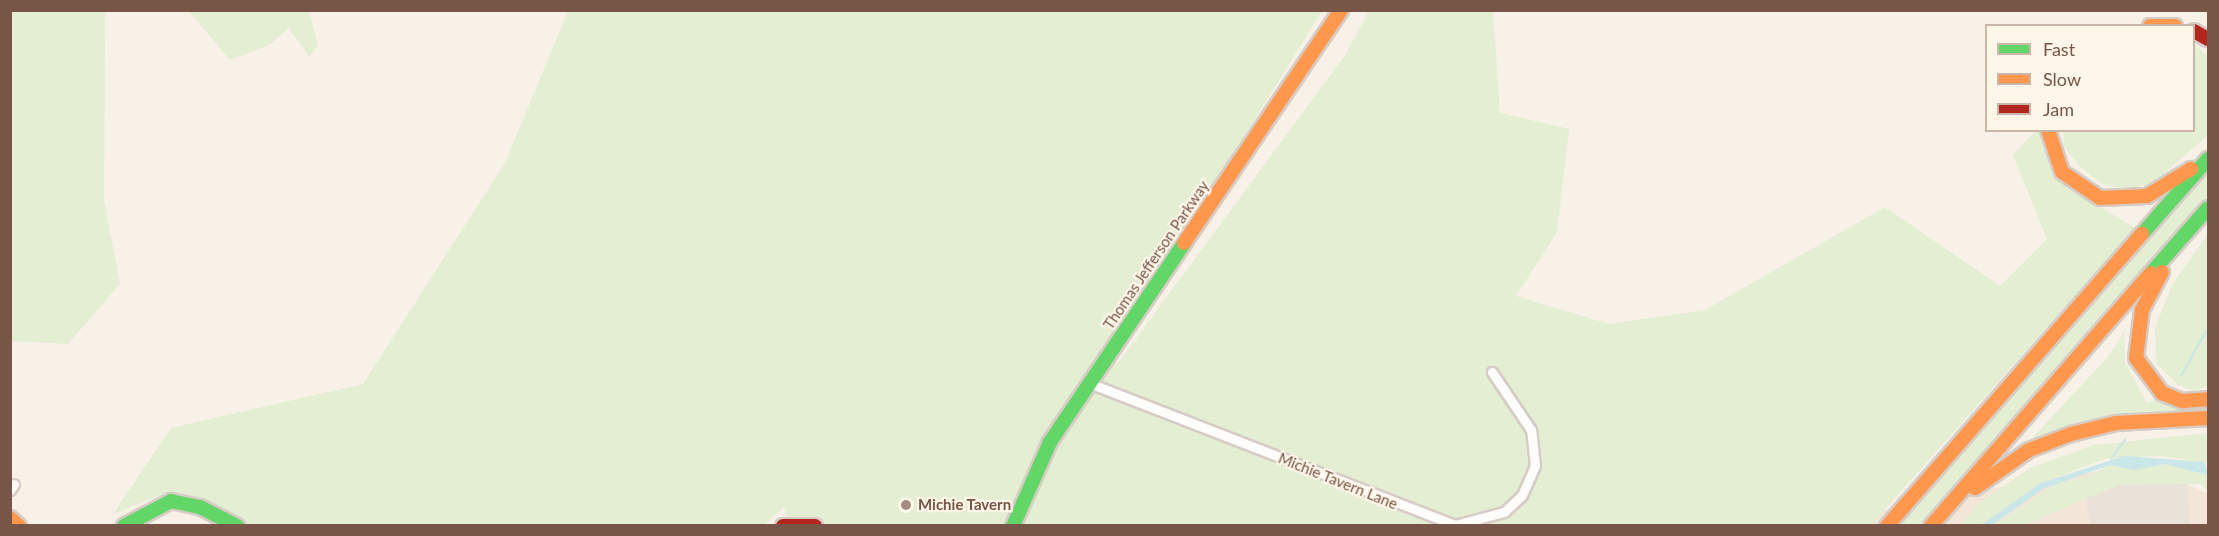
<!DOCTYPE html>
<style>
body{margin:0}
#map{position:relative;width:2219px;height:536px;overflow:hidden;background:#f7f1e8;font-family:Lato,sans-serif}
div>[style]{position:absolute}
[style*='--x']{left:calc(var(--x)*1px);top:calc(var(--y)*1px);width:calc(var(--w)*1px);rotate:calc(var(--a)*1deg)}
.residential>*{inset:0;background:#f3e6d8}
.industrial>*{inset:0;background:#eae1d9}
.green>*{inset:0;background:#e3eed2}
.water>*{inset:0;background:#c9e6e8}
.stream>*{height:2px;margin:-1px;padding:0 1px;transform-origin:1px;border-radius:1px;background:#c9e6e8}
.roads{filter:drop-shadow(2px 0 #d6ccc5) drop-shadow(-2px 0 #d6ccc5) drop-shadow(0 2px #d6ccc5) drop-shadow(0 -2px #d6ccc5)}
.street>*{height:9px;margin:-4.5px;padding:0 4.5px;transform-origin:4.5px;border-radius:4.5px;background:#fefdfc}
.fast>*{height:14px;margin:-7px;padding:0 7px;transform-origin:7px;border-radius:7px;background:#63d668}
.slow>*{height:14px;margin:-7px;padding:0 7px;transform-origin:7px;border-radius:7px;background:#ff974d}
.jam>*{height:14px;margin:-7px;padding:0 7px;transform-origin:7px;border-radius:7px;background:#b3261e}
.dots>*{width:16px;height:16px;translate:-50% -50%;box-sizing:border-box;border:3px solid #fff6ea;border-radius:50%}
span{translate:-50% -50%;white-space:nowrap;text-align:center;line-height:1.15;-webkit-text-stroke:4.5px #fff6ea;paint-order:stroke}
.street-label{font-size:15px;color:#775647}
.poi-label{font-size:15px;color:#775647;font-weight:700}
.left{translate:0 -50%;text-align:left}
.frame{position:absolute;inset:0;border:12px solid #775647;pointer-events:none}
.legend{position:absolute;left:1985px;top:24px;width:210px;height:108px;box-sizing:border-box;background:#fff6ea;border:2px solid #c9b6a9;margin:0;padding:8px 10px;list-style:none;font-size:18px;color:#775647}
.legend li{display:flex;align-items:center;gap:12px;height:30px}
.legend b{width:30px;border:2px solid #c9b6a9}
</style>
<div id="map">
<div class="residential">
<div style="clip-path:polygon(2144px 464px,2208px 494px,2208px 525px,1826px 526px,1927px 499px)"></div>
</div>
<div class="industrial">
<div style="clip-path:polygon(2187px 484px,2190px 525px,2091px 525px,2085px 497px,2119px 485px)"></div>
</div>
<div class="green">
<div style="clip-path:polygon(10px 11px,105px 11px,104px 201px,120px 284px,68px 344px,11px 341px)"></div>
<div style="clip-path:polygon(189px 11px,309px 11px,318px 45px,309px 57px,289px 28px,269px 45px,230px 60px)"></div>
<div style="clip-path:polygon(568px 11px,1322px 11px,1228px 162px,1093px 361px,1118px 363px,1346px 54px,1369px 11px,1493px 11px,1500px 113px,1569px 129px,1557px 232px,1516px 296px,1609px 324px,1705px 310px,1885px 207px,2000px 286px,2047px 239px,2013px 155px,2035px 131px,2040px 131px,2056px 180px,2135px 228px,1871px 525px,790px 526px,784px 507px,763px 526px,251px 526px,183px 495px,158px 496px,113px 514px,171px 428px,363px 384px,505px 163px)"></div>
<div style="clip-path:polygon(2194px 45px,2208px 56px,2208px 135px,2154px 182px,2128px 190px,2102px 184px,2079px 166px,2064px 147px,2063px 131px,2194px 130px)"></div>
<div style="clip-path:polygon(2208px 172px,2208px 200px,1926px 525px,1897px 526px)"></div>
<div style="clip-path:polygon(2208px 234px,2208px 386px,2194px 391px,2178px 385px,2156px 363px,2155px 328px,2172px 285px)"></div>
<div style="clip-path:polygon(2124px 332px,2125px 362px,2147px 403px,2157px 399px,2190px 409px,2208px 407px,2208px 414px,2040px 442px,2033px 437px,2107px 358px)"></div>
<div style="clip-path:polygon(2208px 433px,2208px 463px,2160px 456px,2107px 458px,2041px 483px,1981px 525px,1959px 526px,1978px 504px,2030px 468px,2094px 445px)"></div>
<div style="clip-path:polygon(2164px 464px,2208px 475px,2208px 490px,2200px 484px,2119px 485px,2024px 525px,1992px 526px,2060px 482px,2086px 478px,2110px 465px,2135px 470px)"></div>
</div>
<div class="water">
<div style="clip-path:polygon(2124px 456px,2205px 462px,2208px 475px,2164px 464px,2135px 470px,2110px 465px,2043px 489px,1992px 525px,1981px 525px,2041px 483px)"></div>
</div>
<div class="stream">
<div style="--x:2181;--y:376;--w:55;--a:-60.6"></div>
<div style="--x:2111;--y:459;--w:24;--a:-54"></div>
</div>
<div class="roads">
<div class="street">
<div style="--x:1089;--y:383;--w:393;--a:21.2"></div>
<div style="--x:1455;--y:525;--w:51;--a:-14.9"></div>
<div style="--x:1504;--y:512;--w:25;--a:-43"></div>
<div style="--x:1522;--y:495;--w:32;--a:-66"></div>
<div style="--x:1535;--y:466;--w:36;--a:-96"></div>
<div style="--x:1531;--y:430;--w:70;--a:-123.9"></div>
<div style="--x:10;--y:490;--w:7;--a:-56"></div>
</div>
<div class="fast">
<div style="--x:2142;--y:234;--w:100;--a:-48.7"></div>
<div style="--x:2151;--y:273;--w:86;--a:-48.8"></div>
<div style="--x:124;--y:526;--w:53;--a:-28"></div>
<div style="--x:171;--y:501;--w:30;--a:12"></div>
<div style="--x:200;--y:507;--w:42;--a:27.2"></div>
<div style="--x:1013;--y:526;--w:92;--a:-66.2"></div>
<div style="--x:1050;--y:442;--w:240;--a:-56"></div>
</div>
<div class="slow">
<div style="--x:2150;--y:26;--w:25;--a:0"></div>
<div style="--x:2048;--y:130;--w:44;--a:71.6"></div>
<div style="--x:2062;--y:172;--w:46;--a:34.4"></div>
<div style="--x:2100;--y:198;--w:47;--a:-2.4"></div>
<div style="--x:2147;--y:196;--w:52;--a:-31.5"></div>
<div style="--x:1184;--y:243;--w:281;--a:-56"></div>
<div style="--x:2162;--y:272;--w:43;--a:117.8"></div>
<div style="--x:2142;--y:310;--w:48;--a:97.1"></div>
<div style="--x:2136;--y:358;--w:44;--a:53.4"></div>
<div style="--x:2162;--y:393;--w:22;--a:22"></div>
<div style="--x:2182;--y:401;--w:26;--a:-4"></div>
<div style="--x:1975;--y:488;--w:66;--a:-35.1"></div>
<div style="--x:2029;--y:450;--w:45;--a:-20.9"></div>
<div style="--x:2071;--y:434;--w:46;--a:-13.7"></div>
<div style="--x:2116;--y:423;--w:92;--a:-3.1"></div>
<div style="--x:10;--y:518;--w:12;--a:42"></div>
<div style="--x:1887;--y:526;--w:388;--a:-48.9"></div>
<div style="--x:1931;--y:526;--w:335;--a:-49"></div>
</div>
<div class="jam">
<div style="--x:2194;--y:31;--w:16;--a:30"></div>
<div style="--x:783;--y:526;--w:32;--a:0"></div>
</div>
</div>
<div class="dots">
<div style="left:906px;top:505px;background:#a48c7f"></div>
</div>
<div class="street-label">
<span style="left:1156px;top:255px;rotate:-56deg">Thomas Jefferson Parkway</span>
<span style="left:1338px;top:481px;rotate:22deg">Michie Tavern Lane</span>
</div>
<div class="poi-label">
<span class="left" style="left:918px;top:505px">Michie Tavern</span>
</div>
<div class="frame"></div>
<ul class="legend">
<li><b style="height:8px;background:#63d668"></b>Fast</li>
<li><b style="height:8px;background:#ff974d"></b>Slow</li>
<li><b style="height:8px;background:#b3261e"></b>Jam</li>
</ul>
</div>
